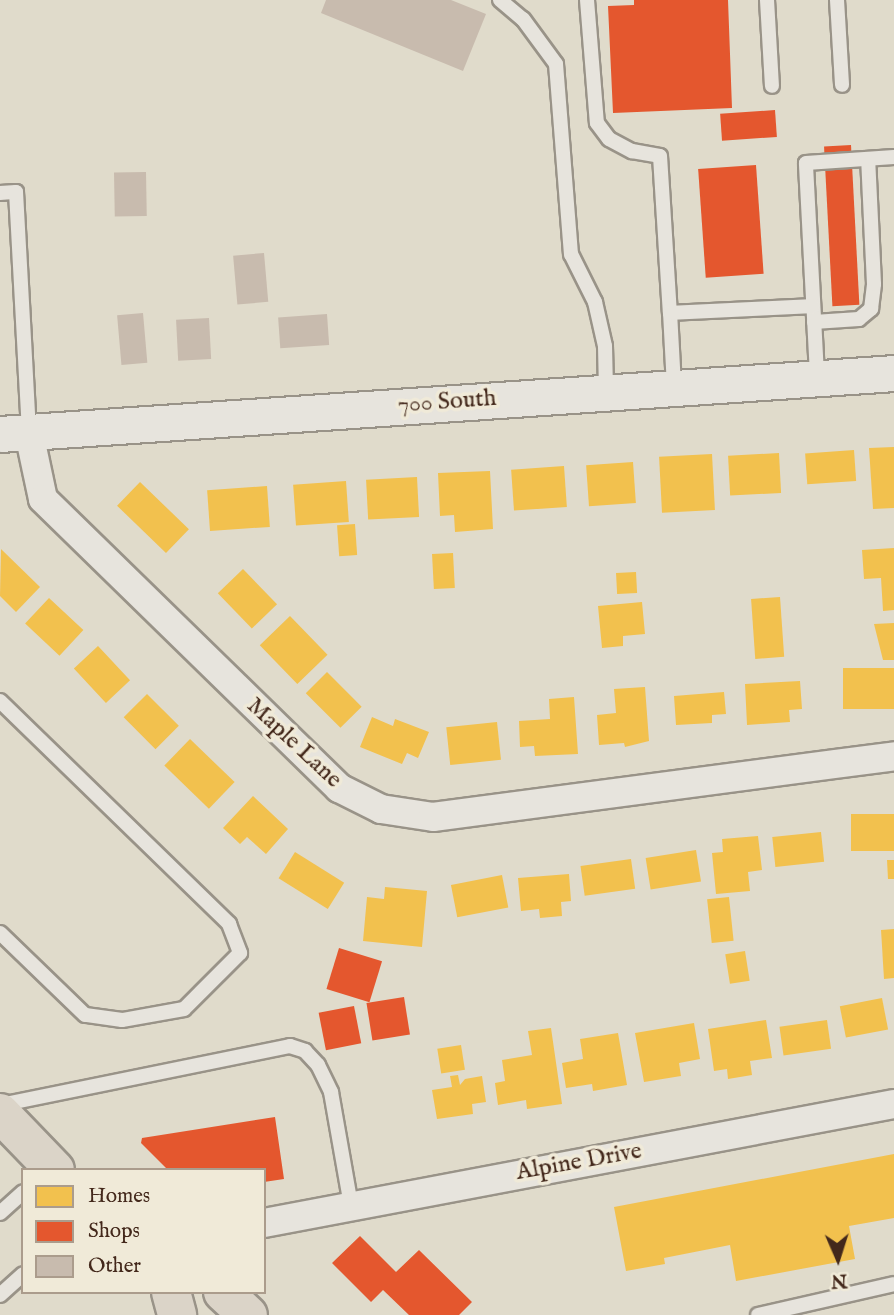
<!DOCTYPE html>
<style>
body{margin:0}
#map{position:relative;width:894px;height:1315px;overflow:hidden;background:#e0dbcb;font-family:"IM FELL English",serif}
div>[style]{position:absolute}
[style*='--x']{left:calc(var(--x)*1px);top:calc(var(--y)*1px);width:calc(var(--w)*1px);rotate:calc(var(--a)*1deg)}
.homes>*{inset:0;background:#f2c14e;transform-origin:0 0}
.shops>*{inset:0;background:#e4572e;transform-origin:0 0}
.building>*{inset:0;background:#c8bbae;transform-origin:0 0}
.roads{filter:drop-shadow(2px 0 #999388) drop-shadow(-2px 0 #999388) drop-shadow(0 2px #999388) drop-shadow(0 -2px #999388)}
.service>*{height:14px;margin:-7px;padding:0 7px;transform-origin:7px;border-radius:7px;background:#e7e4dd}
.minor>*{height:28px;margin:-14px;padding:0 14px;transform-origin:14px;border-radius:14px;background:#e7e4dd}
.tertiary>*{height:35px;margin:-17.5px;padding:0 17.5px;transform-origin:17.5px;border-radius:17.5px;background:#e7e4dd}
.primary>*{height:38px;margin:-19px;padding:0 19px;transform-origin:19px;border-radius:19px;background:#dbd4c8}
span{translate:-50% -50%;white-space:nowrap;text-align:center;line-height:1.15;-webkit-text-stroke:7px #f0ead8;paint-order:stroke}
.street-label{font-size:24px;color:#43281b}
.legend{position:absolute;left:21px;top:1168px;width:245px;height:126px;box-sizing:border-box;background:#f0ead8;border:2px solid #ab9c8c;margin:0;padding:9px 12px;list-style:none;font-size:21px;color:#43281b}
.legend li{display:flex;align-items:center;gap:14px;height:35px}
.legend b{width:35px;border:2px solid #ab9c8c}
.north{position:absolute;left:803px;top:1224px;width:70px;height:70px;-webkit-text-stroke:5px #f0ead8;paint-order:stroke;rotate:177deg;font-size:19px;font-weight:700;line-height:28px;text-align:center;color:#43281b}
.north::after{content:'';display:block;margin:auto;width:24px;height:32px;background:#43281b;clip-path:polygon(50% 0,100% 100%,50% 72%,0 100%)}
</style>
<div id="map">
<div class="homes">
<div style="clip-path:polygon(894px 447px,894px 508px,873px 509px,869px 448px)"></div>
<div style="left:854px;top:450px;width:31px;height:49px;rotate:86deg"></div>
<div style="left:779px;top:453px;width:40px;height:51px;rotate:87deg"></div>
<div style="left:712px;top:454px;width:56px;height:53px;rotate:87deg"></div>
<div style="left:633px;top:462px;width:41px;height:47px;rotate:86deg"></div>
<div style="left:564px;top:466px;width:41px;height:53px;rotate:86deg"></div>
<div style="clip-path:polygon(490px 471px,493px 529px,455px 532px,454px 515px,440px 516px,438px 473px)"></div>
<div style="left:417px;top:477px;width:40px;height:51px;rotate:87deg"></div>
<div style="left:346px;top:481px;width:41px;height:53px;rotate:86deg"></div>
<div style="left:140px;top:482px;width:68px;height:33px;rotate:44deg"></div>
<div style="left:267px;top:486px;width:41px;height:60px;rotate:86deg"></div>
<div style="left:355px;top:524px;width:31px;height:18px;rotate:86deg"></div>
<div style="clip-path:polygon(894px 548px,894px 610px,883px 611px,881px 578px,864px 579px,862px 550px)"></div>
<div style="clip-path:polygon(1px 549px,40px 587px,16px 612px,0 596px)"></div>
<div style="left:453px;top:553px;width:35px;height:21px;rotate:87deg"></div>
<div style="left:243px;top:569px;width:49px;height:35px;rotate:46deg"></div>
<div style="left:636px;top:572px;width:21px;height:20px;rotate:87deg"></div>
<div style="left:780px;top:597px;width:60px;height:29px;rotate:86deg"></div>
<div style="left:49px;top:598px;width:47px;height:35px;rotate:43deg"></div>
<div style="clip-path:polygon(642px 602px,645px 634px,623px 636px,623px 646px,602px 648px,598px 606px)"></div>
<div style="left:290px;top:616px;width:54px;height:42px;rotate:46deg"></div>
<div style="clip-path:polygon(894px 623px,894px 660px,883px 660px,874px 624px)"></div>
<div style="left:98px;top:646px;width:47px;height:33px;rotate:47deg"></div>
<div style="left:894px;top:668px;width:41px;height:51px;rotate:90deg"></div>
<div style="left:327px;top:672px;width:49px;height:30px;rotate:45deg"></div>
<div style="clip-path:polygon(800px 681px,802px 709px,789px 710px,790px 722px,747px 725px,745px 684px)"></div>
<div style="clip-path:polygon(645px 687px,649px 741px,625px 747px,624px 743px,599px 745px,597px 715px,616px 713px,614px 689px)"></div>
<div style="clip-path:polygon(724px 692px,726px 714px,712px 715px,712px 723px,676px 725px,674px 696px)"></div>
<div style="left:147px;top:694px;width:45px;height:33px;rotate:45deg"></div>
<div style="clip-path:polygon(574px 697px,578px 754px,535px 756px,534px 746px,520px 747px,519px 721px,550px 719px,549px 699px)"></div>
<div style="clip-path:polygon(372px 717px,393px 726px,395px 719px,429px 732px,418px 758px,407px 753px,402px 764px,360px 747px)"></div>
<div style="left:497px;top:722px;width:38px;height:51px;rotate:84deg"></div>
<div style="left:190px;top:739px;width:62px;height:37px;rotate:44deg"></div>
<div style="clip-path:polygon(253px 796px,288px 829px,266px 854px,247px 837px,240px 844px,223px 828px)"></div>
<div style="left:894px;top:814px;width:37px;height:43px;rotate:90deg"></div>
<div style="left:821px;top:832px;width:30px;height:49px;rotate:84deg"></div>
<div style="clip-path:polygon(758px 836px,762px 870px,748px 872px,750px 891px,716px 894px,712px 853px,723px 852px,722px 839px)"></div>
<div style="left:696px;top:850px;width:32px;height:51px;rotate:81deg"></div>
<div style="left:295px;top:852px;width:58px;height:31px;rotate:32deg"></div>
<div style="left:631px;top:859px;width:30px;height:51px;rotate:82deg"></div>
<div style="clip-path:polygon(887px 860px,894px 860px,894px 879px,888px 879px)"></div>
<div style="clip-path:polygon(569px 874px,571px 901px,561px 902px,562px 916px,540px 918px,539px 909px,521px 911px,518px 878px)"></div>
<div style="left:502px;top:875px;width:33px;height:52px;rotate:79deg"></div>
<div style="clip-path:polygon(385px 887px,427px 891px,422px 947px,363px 941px,367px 897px,384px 899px)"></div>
<div style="left:729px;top:897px;width:44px;height:22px;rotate:84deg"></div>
<div style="clip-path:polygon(894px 929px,894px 978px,884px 979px,881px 930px)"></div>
<div style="left:745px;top:951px;width:30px;height:20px;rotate:81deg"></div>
<div style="left:882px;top:998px;width:32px;height:43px;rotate:79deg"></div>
<div style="clip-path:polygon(766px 1020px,772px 1058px,750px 1061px,752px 1075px,728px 1079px,727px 1069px,714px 1071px,708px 1029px)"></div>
<div style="left:827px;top:1020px;width:29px;height:48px;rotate:82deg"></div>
<div style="clip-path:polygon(694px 1023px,700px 1059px,679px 1063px,681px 1076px,644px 1082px,635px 1033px)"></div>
<div style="clip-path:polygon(551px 1028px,562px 1104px,527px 1109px,526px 1100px,498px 1105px,495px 1083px,505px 1081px,502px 1060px,532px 1055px,528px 1031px)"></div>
<div style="clip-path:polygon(618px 1033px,627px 1085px,593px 1091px,592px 1084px,566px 1088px,562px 1063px,583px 1059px,580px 1039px)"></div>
<div style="left:461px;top:1045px;width:25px;height:24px;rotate:81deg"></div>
<div style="clip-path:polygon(458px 1075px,460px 1085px,465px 1079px,482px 1076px,486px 1102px,472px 1104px,473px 1114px,437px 1119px,432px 1090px,452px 1087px,450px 1076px)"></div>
<div style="clip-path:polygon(894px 1154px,894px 1218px,849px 1226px,855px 1259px,736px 1281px,730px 1245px,664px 1258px,665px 1264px,626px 1271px,614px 1207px)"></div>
</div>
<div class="shops">
<div style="clip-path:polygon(634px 0,728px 0,732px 108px,613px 113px,608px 6px,634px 5px)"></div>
<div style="left:775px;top:110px;width:27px;height:55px;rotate:86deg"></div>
<div style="left:851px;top:145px;width:160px;height:27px;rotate:87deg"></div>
<div style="left:756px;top:165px;width:109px;height:58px;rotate:86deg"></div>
<div style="left:339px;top:948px;width:45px;height:43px;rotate:17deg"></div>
<div style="left:404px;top:997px;width:38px;height:38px;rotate:81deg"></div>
<div style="left:354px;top:1006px;width:38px;height:36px;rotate:79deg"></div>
<div style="clip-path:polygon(275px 1117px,284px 1179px,264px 1182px,264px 1170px,168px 1170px,141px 1143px,142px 1138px)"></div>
<div style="clip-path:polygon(360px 1236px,396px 1272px,419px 1250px,472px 1302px,459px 1315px,409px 1315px,383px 1290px,371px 1302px,332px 1263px)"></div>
</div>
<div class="building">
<div style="clip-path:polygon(326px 0,451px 0,486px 14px,463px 71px,321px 13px)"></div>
<div style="left:146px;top:172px;width:44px;height:32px;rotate:89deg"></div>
<div style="left:264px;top:253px;width:49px;height:31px;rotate:85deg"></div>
<div style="left:143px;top:313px;width:50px;height:26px;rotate:85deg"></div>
<div style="left:327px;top:314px;width:31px;height:49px;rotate:86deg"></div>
<div style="left:209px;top:318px;width:41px;height:33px;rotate:87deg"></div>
</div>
<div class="roads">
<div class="service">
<div style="--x:500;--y:0;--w:30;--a:40"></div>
<div style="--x:523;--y:19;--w:56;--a:53.7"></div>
<div style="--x:556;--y:64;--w:191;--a:85.5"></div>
<div style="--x:571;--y:254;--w:54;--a:63.4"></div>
<div style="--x:595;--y:302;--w:45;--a:77.2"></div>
<div style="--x:605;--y:346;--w:44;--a:88.7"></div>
<div style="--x:587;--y:0;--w:123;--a:85.4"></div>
<div style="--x:597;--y:123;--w:20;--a:53"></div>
<div style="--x:609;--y:139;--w:26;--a:28"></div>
<div style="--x:632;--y:151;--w:28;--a:10"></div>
<div style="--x:660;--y:156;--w:157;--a:86.4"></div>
<div style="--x:767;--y:0;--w:86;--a:86.7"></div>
<div style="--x:837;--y:0;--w:85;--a:86.6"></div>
<div style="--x:0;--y:193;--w:16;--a:-4"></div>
<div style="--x:16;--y:192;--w:241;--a:86.9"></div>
<div style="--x:814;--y:322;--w:45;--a:-3.8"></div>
<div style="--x:859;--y:319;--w:16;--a:-40"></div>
<div style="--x:871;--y:309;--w:25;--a:-83"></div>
<div style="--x:874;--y:284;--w:125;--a:-92.7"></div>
<div style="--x:817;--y:375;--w:212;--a:-93"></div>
<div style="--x:806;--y:163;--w:88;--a:-3.9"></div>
<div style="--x:674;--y:386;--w:73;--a:-93.1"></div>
<div style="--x:670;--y:313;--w:143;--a:-2.8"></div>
<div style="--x:0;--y:701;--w:320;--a:44.2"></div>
<div style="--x:229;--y:924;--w:31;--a:69"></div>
<div style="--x:240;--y:953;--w:79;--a:135"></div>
<div style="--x:184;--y:1009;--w:63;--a:169.9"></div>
<div style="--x:122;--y:1020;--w:37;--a:-172"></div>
<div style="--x:85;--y:1015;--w:118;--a:-136"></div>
<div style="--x:0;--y:1105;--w:296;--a:-11.5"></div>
<div style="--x:290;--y:1046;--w:16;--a:18"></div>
<div style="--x:305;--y:1051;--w:19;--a:47"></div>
<div style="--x:318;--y:1065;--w:30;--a:64"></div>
<div style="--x:331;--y:1092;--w:115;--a:80"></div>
<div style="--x:0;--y:1213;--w:31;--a:-42"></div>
<div style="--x:0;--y:1295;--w:31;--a:-42"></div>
<div style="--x:758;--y:1315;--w:139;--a:-12.8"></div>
</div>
<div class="minor">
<div style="--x:29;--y:433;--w:67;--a:78"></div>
<div style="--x:43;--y:499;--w:414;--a:44.3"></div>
<div style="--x:339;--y:788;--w:47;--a:26.6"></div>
<div style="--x:381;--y:809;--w:53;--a:8.7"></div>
<div style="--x:433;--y:817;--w:465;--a:-7.5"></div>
<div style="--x:264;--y:1223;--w:641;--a:-10.7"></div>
</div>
<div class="tertiary">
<div style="--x:0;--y:434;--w:896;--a:-3.9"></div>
</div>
<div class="primary">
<div style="--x:0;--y:1113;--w:79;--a:46"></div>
<div style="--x:171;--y:1292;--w:24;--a:75"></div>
<div style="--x:223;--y:1292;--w:34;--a:43"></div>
</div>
</div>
<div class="street-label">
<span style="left:447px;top:402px;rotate:-4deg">700 South</span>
<span style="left:294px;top:743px;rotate:43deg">Maple Lane</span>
<span style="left:579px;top:1162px;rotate:-10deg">Alpine Drive</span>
</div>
<ul class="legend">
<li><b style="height:19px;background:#f2c14e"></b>Homes</li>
<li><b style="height:19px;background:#e4572e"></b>Shops</li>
<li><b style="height:19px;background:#c8bbae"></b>Other</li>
</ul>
<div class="north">N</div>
</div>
